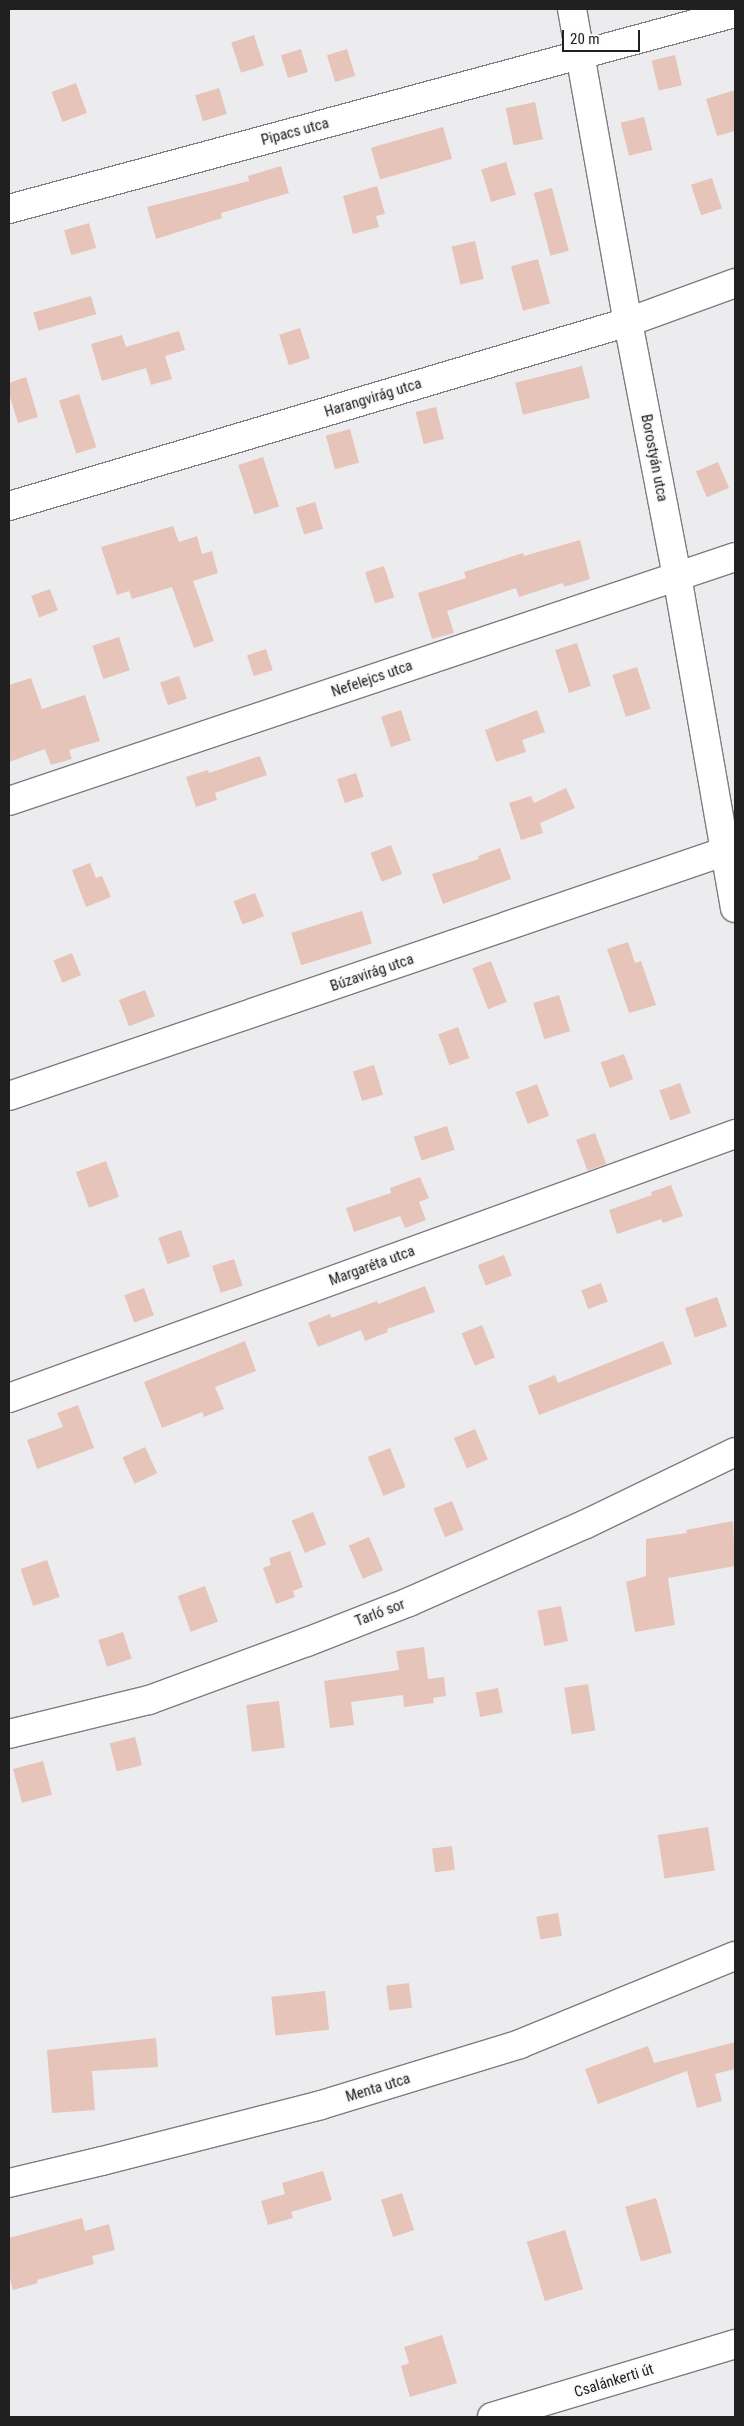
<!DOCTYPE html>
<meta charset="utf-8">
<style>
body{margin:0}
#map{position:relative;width:744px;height:2426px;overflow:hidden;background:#ececee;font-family:"Roboto Condensed",sans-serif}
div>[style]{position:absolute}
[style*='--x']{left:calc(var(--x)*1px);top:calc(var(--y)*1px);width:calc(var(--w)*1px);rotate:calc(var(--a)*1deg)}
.building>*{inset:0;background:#e7c4ba;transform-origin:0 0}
.roads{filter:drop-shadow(1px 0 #7d7d7f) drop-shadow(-1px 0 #7d7d7f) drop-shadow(0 1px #7d7d7f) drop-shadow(0 -1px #7d7d7f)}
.street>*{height:28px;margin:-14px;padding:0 14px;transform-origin:14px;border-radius:14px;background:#fff}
span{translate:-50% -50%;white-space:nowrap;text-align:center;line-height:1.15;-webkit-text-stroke:4px #f9f9fc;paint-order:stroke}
.street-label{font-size:15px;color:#202020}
.frame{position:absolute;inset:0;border:10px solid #202020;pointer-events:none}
.scale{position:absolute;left:562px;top:30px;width:78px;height:22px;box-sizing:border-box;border:2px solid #202020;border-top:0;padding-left:6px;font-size:15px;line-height:18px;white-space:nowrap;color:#202020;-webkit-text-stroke:4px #f9f9fc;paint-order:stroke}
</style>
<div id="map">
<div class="building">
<div style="left:254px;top:35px;width:32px;height:24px;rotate:72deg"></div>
<div style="left:301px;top:49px;width:24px;height:21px;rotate:73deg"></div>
<div style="left:347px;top:49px;width:28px;height:21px;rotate:73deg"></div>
<div style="left:675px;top:55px;width:31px;height:24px;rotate:77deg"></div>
<div style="left:76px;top:83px;width:32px;height:26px;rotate:70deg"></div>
<div style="left:219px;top:88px;width:27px;height:25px;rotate:73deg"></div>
<div style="clip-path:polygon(735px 90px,735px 131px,717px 136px,706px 99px)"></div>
<div style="left:535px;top:102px;width:38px;height:30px;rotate:78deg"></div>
<div style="left:644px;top:117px;width:34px;height:24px;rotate:76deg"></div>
<div style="left:443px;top:127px;width:33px;height:75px;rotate:74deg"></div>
<div style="left:506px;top:162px;width:34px;height:26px;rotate:73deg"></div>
<div style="clip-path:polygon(281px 166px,289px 193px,221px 213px,222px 218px,156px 239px,147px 207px,249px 181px,248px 176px)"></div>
<div style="left:712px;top:178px;width:32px;height:22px;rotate:72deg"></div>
<div style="clip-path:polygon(377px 186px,385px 214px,376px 216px,379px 227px,353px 234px,343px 196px)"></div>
<div style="left:552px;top:188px;width:65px;height:19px;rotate:75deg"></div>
<div style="left:89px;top:223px;width:26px;height:26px;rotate:74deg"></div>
<div style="left:475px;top:241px;width:39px;height:24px;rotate:77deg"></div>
<div style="left:538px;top:259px;width:46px;height:28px;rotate:75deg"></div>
<div style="left:91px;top:296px;width:19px;height:60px;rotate:74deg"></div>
<div style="left:300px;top:328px;width:32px;height:22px;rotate:72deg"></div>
<div style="clip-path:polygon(179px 331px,185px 350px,165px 356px,172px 379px,151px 385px,146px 368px,102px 381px,91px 344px,122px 335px,126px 347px)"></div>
<div style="left:582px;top:366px;width:33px;height:69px;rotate:76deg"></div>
<div style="clip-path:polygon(26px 377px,38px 417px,18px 423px,9px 394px,9px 383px)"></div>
<div style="left:79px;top:394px;width:56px;height:21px;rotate:72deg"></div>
<div style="left:436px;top:407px;width:33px;height:21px;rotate:76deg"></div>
<div style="left:350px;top:429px;width:35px;height:25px;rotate:75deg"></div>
<div style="left:263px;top:457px;width:52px;height:26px;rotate:72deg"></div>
<div style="left:718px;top:462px;width:28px;height:24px;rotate:67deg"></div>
<div style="left:315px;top:502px;width:28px;height:20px;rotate:73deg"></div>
<div style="clip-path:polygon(173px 526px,179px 542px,197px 536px,202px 554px,212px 551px,218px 573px,193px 581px,214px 641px,194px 648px,172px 587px,132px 599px,129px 591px,117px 595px,101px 547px)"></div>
<div style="clip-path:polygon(580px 540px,590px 579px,564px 587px,563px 583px,519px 597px,516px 588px,447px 611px,454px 633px,432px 639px,418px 593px,466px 578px,464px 572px,523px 553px,524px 556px)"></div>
<div style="left:384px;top:566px;width:33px;height:20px;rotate:72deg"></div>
<div style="left:50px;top:589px;width:23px;height:20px;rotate:70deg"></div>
<div style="left:119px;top:637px;width:35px;height:28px;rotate:72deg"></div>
<div style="left:577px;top:643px;width:45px;height:23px;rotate:72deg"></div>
<div style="left:266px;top:649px;width:22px;height:20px;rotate:72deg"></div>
<div style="left:637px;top:667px;width:44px;height:26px;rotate:72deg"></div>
<div style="left:179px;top:676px;width:24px;height:20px;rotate:71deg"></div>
<div style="clip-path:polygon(31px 678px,42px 709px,85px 695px,100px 741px,69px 750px,72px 759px,51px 765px,45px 749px,9px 762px,9px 685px)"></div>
<div style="left:401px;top:710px;width:32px;height:21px;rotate:72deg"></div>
<div style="clip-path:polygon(537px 710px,545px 732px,522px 740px,526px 752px,496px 762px,485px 730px)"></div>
<div style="clip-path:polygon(260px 756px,267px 775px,215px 793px,217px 800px,196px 807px,186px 777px,208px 770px,209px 773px)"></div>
<div style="left:356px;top:773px;width:25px;height:20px;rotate:72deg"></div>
<div style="clip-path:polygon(566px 788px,575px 808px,540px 823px,543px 833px,521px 840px,509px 803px,531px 796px,534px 803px)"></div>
<div style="left:391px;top:845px;width:31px;height:22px;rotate:69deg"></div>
<div style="clip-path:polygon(500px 848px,511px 879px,443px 904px,432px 874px,479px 859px,478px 856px)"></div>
<div style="clip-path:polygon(90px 863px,96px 878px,102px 876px,111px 897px,86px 907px,72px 870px)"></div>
<div style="left:255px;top:893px;width:25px;height:23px;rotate:69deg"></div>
<div style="left:362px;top:911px;width:34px;height:74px;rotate:73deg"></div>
<div style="clip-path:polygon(628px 942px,635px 963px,641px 961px,656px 1005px,629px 1013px,607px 949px)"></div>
<div style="left:72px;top:953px;width:24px;height:20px;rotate:68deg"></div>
<div style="left:491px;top:961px;width:44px;height:20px;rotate:69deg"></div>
<div style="left:145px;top:990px;width:28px;height:28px;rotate:69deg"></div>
<div style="left:559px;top:995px;width:38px;height:27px;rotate:73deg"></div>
<div style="left:458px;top:1027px;width:33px;height:21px;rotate:70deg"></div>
<div style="left:624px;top:1054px;width:27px;height:25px;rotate:70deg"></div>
<div style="left:374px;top:1065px;width:31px;height:22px;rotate:73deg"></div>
<div style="left:680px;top:1083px;width:32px;height:22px;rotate:70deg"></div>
<div style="left:537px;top:1084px;width:34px;height:23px;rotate:69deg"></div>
<div style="left:447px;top:1126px;width:25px;height:35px;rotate:72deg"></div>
<div style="left:595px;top:1133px;width:33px;height:20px;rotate:70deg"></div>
<div style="left:106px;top:1161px;width:38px;height:32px;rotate:70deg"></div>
<div style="clip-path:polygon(420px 1177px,429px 1198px,419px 1202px,426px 1220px,405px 1228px,400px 1216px,354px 1232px,346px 1208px,391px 1193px,390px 1188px)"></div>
<div style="clip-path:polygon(671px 1185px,683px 1216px,663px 1223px,661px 1219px,617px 1234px,609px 1210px,652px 1195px,651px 1192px)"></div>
<div style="left:181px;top:1230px;width:28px;height:24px;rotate:71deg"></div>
<div style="left:504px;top:1255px;width:22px;height:28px;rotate:69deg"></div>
<div style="left:234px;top:1259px;width:28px;height:23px;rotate:72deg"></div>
<div style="left:601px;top:1283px;width:20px;height:21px;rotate:70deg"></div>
<div style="clip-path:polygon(425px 1286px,435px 1312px,387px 1329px,388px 1332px,365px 1341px,361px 1330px,318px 1347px,308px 1323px,330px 1314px,331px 1318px,377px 1301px,378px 1304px)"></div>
<div style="left:144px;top:1288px;width:29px;height:21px;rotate:70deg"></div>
<div style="left:717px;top:1297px;width:31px;height:34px;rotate:71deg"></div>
<div style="left:482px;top:1325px;width:35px;height:22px;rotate:68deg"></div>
<div style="clip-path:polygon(245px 1341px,256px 1371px,215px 1387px,224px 1409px,204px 1417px,202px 1412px,162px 1428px,144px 1382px)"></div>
<div style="clip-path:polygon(663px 1341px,672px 1364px,539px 1415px,528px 1386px,555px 1375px,558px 1383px)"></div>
<div style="clip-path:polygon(78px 1405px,94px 1448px,37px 1469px,27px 1440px,63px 1427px,57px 1413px)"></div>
<div style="left:475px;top:1429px;width:33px;height:23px;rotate:67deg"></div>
<div style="left:145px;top:1447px;width:29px;height:25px;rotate:65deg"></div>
<div style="left:390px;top:1448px;width:42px;height:24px;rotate:68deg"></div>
<div style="left:452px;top:1501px;width:31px;height:20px;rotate:68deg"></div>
<div style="left:313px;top:1512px;width:35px;height:23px;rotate:68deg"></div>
<div style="clip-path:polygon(733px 1521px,735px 1566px,668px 1578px,675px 1625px,635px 1632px,626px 1582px,646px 1576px,646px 1539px,687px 1533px,686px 1530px)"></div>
<div style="left:369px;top:1537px;width:36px;height:22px;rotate:67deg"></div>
<div style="clip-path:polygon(290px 1551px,303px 1587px,293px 1591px,295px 1597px,276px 1604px,263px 1568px,271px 1565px,269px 1558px)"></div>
<div style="left:47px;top:1560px;width:39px;height:28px;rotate:71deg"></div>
<div style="left:205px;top:1586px;width:38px;height:29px;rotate:70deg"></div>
<div style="left:561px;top:1606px;width:36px;height:24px;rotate:79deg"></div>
<div style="left:123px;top:1632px;width:28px;height:26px;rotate:72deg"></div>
<div style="clip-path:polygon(424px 1647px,428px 1679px,444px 1677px,446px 1696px,433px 1698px,434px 1703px,404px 1707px,403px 1695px,351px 1702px,354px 1725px,330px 1728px,324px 1681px,399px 1670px,396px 1651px)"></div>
<div style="left:588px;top:1684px;width:47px;height:24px;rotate:81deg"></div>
<div style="left:498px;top:1688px;width:25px;height:23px;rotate:79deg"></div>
<div style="left:279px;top:1701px;width:47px;height:33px;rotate:83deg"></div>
<div style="left:135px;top:1737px;width:29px;height:26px;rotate:76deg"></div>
<div style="left:43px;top:1761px;width:35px;height:31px;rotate:75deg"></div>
<div style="left:708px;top:1827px;width:44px;height:51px;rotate:81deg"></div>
<div style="left:452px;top:1846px;width:24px;height:20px;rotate:83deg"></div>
<div style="left:558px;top:1913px;width:23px;height:22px;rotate:80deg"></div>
<div style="left:409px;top:1983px;width:25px;height:23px;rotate:83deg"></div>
<div style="left:325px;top:1991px;width:39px;height:54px;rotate:84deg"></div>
<div style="clip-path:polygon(156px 2038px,158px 2067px,92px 2071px,95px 2110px,52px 2113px,47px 2050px)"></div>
<div style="clip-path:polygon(735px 2042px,735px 2069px,715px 2074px,722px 2101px,697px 2108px,687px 2071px,598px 2104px,585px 2069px,648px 2046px,654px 2063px)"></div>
<div style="clip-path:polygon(323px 2171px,332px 2200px,291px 2212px,290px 2208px,293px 2218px,268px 2225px,261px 2201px,285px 2194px,282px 2183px)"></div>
<div style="left:402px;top:2193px;width:39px;height:22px;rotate:72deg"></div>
<div style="left:656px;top:2198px;width:57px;height:32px;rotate:74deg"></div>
<div style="clip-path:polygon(82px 2218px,85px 2231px,109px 2224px,115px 2250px,92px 2256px,94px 2264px,37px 2280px,38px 2283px,13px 2290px,9px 2275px,9px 2238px)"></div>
<div style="left:565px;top:2230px;width:62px;height:40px;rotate:73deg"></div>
<div style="clip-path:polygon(442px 2335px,457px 2383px,410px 2397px,401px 2366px,409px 2363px,404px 2347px)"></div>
</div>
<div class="roads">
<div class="street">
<div style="--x:572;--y:9;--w:318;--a:79.9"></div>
<div style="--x:628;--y:322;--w:259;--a:79.1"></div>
<div style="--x:677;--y:576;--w:337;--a:80.1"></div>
<div style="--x:9;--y:209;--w:752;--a:-15.11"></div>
<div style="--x:9;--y:506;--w:646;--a:-16.55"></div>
<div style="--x:628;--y:322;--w:114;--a:-20"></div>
<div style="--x:9;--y:801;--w:766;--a:-18.58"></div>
<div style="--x:9;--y:1096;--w:767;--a:-18.86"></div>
<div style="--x:9;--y:1398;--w:773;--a:-19.98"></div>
<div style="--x:9;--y:1734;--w:144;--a:-13.7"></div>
<div style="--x:149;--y:1700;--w:168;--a:-20.2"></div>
<div style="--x:307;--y:1642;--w:110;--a:-21.4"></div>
<div style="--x:409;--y:1602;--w:193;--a:-23.8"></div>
<div style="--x:586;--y:1524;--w:165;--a:-25.8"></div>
<div style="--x:9;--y:2183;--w:96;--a:-13.3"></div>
<div style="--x:102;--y:2161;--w:226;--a:-14.3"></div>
<div style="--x:321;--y:2105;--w:208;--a:-17"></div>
<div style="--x:520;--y:2044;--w:232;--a:-22.3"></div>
<div style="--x:492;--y:2417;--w:254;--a:-16.7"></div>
</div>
</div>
<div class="street-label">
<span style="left:295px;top:132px;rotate:-15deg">Pipacs utca</span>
<span style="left:373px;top:398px;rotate:-17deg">Harangvirág utca</span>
<span style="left:654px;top:458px;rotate:79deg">Borostyán utca</span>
<span style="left:372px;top:679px;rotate:-19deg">Nefelejcs utca</span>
<span style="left:372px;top:973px;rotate:-19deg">Búzavirág utca</span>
<span style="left:372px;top:1266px;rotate:-20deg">Margaréta utca</span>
<span style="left:380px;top:1613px;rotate:-21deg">Tarló sor</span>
<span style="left:378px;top:2088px;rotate:-17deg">Menta utca</span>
<span style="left:614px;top:2381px;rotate:-17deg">Csalánkerti út</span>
</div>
<div class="frame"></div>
<div class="scale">20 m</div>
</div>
